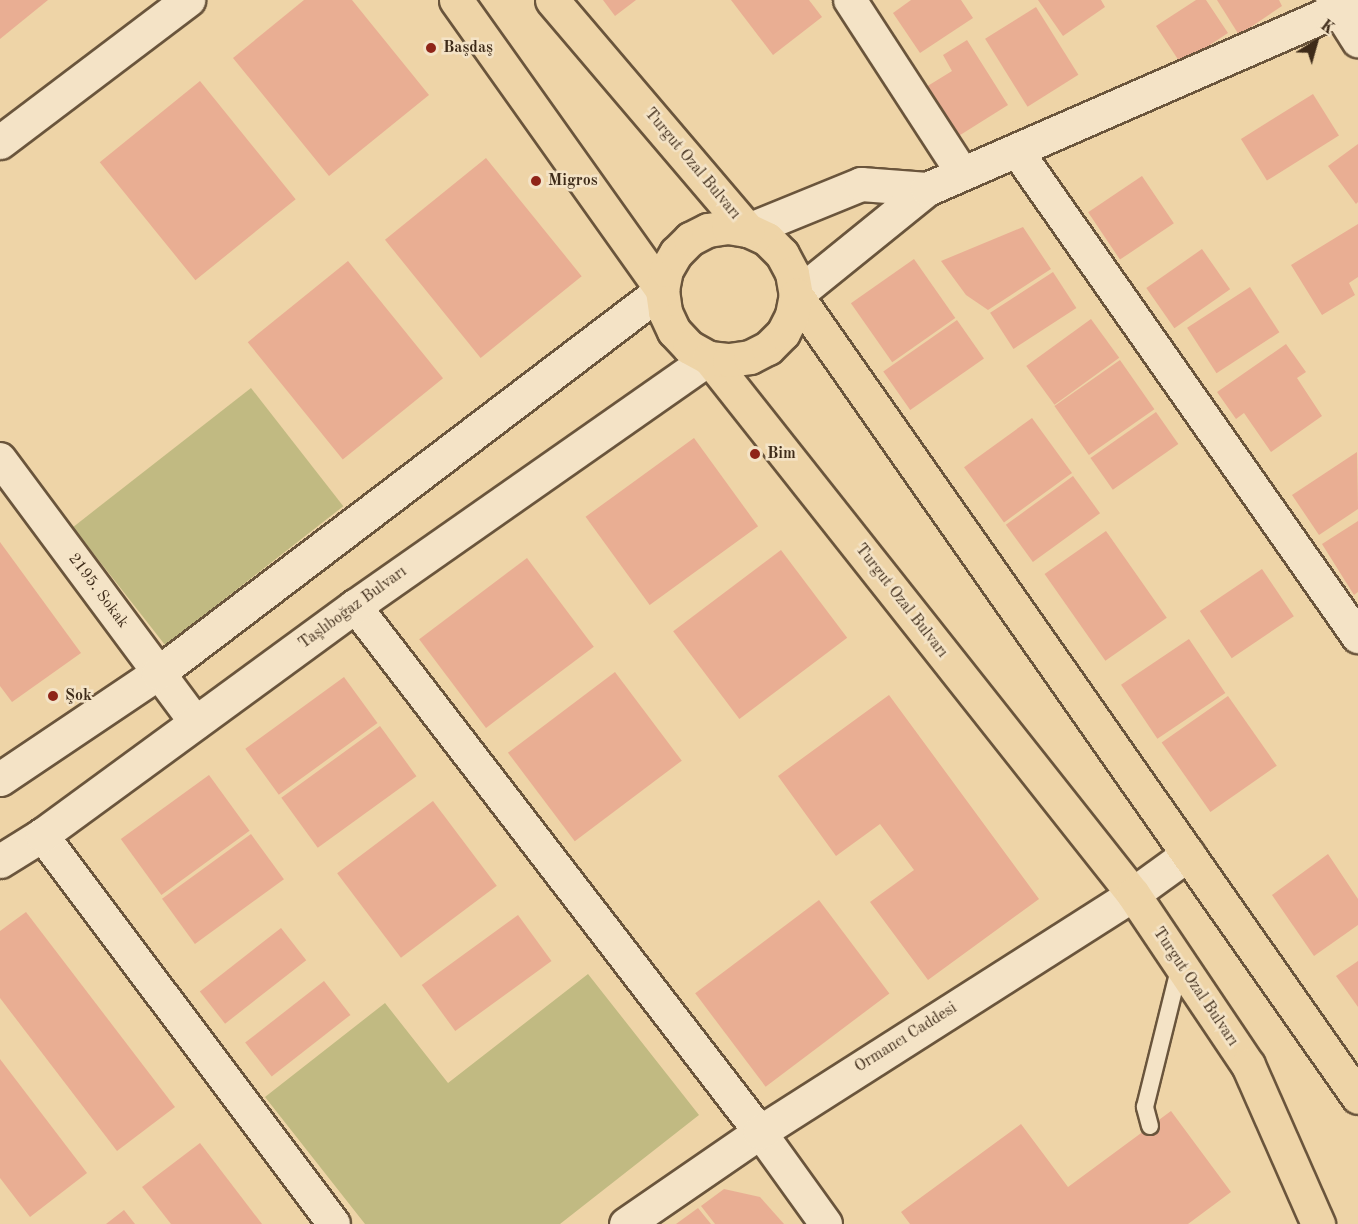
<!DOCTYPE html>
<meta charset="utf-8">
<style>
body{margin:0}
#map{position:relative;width:1358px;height:1224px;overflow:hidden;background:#eed4a7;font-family:"Old Standard TT",serif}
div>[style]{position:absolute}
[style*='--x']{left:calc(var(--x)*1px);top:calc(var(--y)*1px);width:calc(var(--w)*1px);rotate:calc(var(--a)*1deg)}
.green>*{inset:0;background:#c1ba82;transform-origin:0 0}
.building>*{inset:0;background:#e9ae93;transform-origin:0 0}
.roads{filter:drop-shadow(2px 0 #6a553c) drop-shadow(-2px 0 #6a553c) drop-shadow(0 2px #6a553c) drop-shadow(0 -2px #6a553c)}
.service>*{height:16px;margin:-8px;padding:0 8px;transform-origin:8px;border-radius:8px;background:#f4e3c6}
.minor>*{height:32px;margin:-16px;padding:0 16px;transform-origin:16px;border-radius:16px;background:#f4e3c6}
.tertiary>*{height:33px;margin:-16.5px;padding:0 16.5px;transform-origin:16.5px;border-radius:16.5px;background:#f4e3c6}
.secondary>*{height:33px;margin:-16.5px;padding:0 16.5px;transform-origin:16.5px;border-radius:16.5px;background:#f4e3c6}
.primary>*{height:33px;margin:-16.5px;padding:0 16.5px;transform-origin:16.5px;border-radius:16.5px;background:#eed4a7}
.dots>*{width:16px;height:16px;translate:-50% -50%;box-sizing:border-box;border:3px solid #f4e3c6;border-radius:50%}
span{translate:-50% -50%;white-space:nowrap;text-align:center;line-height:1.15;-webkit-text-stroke:5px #f4e3c6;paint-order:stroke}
.poi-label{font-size:16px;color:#3e2b19;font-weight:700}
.left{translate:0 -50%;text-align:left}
.street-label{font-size:16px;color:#3e2b19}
.north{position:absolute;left:1286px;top:12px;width:60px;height:60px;-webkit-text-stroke:4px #f4e3c6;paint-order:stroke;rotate:37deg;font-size:16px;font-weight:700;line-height:24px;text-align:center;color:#3e2b19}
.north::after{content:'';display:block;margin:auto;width:21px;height:27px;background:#3e2b19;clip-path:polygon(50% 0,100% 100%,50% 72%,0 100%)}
</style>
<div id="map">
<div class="green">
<div style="left:251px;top:388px;width:150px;height:226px;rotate:52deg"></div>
<div style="clip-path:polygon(588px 974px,699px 1115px,560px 1224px,365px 1224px,265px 1097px,385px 1003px,448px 1083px)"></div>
</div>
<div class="building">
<div style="clip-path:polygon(0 0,48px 0,0 39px)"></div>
<div style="clip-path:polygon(304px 0,352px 0,429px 95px,329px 176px,233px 58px)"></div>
<div style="clip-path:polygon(603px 0,636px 0,615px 16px)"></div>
<div style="clip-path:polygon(731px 0,809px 0,822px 17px,773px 55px)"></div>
<div style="clip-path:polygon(911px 0,961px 0,973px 18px,920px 53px,893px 13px)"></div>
<div style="clip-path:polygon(1038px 0,1101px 0,1105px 7px,1063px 36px)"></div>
<div style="clip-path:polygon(1196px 0,1206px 0,1228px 33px,1181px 64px,1156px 26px)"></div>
<div style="clip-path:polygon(1217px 0,1279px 0,1282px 6px,1239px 35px)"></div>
<div style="left:1036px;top:7px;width:80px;height:60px;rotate:58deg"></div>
<div style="clip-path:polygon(967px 40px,1008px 105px,957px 137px,926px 87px,952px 71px,943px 55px)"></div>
<div style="left:200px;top:81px;width:152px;height:129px;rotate:51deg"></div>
<div style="left:1313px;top:94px;width:49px;height:85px;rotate:58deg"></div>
<div style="clip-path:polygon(1358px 144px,1358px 202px,1356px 204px,1328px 166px)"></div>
<div style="left:486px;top:158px;width:152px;height:130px;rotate:51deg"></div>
<div style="left:1142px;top:176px;width:57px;height:65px;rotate:56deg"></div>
<div style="clip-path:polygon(1358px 224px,1358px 277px,1349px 283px,1355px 295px,1322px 315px,1291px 265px)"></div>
<div style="clip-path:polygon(1023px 227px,1051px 269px,988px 310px,966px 295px,941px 261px)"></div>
<div style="left:1202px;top:249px;width:49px;height:68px;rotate:55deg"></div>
<div style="left:914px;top:259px;width:72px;height:77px;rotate:55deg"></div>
<div style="left:348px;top:261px;width:151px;height:129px;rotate:51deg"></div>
<div style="left:1053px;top:272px;width:43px;height:75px;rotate:57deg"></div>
<div style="left:1250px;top:287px;width:54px;height:75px;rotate:57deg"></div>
<div style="left:1091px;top:319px;width:48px;height:80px;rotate:54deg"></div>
<div style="left:957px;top:320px;width:47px;height:90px;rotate:55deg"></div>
<div style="clip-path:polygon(1286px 344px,1306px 372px,1297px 378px,1322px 416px,1271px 452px,1244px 413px,1236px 419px,1217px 392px)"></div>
<div style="left:1120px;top:360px;width:60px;height:80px;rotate:55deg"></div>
<div style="left:1156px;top:412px;width:39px;height:80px;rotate:55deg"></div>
<div style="left:1032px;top:418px;width:68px;height:84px;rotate:54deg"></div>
<div style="left:694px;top:438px;width:109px;height:134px;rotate:54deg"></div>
<div style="clip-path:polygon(1357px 452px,1358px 509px,1319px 535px,1292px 495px)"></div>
<div style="left:1073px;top:476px;width:46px;height:83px;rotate:54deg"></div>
<div style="clip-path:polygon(1358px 521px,1358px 592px,1354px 595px,1322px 544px)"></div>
<div style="left:1106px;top:531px;width:106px;height:75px;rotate:55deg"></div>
<div style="clip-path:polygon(0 542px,81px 653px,12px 702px,0 686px)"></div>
<div style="left:781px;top:550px;width:110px;height:135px;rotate:53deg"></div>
<div style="left:527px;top:558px;width:111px;height:135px;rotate:53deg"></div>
<div style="left:1262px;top:569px;width:57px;height:75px;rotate:56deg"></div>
<div style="left:1189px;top:639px;width:65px;height:82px;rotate:56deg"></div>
<div style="left:615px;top:672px;width:111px;height:134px;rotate:53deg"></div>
<div style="left:344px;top:677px;width:57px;height:122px;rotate:54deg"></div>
<div style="clip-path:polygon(889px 695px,1039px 899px,928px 980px,870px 902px,914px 870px,880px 824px,836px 856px,778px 776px)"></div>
<div style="left:1228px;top:696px;width:85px;height:81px;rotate:55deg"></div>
<div style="left:380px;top:726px;width:62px;height:122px;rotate:54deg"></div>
<div style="left:209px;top:775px;width:69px;height:109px;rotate:54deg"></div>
<div style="left:433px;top:801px;width:106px;height:120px;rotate:53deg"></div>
<div style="left:251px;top:834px;width:56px;height:110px;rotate:54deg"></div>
<div style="clip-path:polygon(1328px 854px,1358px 899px,1358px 925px,1314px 956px,1272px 895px)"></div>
<div style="left:819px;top:900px;width:117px;height:155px;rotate:53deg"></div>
<div style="clip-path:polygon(26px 912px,175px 1107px,117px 1151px,0 998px,0 931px)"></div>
<div style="left:518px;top:915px;width:57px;height:119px;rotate:54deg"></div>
<div style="left:281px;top:928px;width:41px;height:103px;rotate:52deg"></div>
<div style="clip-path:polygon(1358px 961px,1358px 1007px,1336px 976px)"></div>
<div style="left:324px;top:981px;width:43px;height:100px;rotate:52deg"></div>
<div style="clip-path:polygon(0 1059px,87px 1173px,30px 1217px,0 1178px)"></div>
<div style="clip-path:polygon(1171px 1111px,1231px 1192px,1188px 1224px,910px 1224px,901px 1212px,1021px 1124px,1068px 1187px)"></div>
<div style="clip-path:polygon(200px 1143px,262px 1224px,171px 1224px,142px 1187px)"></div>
<div style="clip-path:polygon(724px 1189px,760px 1197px,784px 1224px,715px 1224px,701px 1206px)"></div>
<div style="clip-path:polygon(698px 1208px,711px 1224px,676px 1224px)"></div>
<div style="clip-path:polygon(124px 1210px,135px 1224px,106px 1224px)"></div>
</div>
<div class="roads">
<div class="service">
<div style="--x:1150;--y:1126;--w:20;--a:-105"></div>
<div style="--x:1145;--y:1107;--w:145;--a:-76.1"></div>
</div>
<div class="minor">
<div style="--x:850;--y:0;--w:207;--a:57"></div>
<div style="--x:1332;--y:0;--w:49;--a:57.6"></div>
<div style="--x:1017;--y:151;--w:594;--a:54.94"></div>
<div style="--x:0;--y:459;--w:329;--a:53.4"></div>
<div style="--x:355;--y:606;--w:664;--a:52.41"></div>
<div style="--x:760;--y:1132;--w:113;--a:54.3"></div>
<div style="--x:42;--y:835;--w:486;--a:53.1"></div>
</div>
<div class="tertiary">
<div style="--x:0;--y:142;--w:236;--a:-37.1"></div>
<div style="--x:748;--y:230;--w:122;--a:-22.2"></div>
<div style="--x:861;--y:184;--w:66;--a:4.3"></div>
<div style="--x:796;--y:295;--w:169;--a:-39"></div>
<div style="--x:927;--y:189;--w:470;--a:-23.6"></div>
<div style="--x:626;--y:1224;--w:163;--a:-34.5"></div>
<div style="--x:760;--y:1132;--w:442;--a:-32.5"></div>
<div style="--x:1133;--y:894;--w:68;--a:-36"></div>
</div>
<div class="secondary">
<div style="--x:0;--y:779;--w:190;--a:-33.9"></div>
<div style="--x:158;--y:673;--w:633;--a:-37.23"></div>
<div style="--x:0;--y:861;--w:49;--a:-31.8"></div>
<div style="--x:42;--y:835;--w:388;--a:-36.2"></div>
<div style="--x:355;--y:606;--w:432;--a:-35"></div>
</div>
<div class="primary">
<div style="--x:456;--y:0;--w:356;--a:54.6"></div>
<div style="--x:662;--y:290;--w:22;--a:82"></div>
<div style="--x:665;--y:312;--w:21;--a:65"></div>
<div style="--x:674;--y:331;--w:22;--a:47"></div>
<div style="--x:689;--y:347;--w:23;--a:29"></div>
<div style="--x:709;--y:358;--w:683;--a:51.65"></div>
<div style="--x:1133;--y:894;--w:206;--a:56.1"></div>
<div style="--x:1248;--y:1065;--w:174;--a:66.2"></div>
<div style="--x:552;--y:0;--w:302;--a:49.6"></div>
<div style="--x:748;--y:230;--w:21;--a:25"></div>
<div style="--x:767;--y:239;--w:21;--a:45"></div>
<div style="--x:782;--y:254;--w:21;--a:62"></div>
<div style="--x:792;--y:273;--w:22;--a:80"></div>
<div style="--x:796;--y:295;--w:979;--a:54.98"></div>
<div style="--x:662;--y:290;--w:20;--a:-79"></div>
<div style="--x:666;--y:270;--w:20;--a:-60"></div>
<div style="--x:676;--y:253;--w:20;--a:-45"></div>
<div style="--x:690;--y:239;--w:20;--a:-27"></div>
<div style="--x:708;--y:230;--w:20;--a:-9"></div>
<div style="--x:728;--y:227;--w:20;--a:9"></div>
<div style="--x:709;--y:358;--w:20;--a:6"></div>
<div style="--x:729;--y:360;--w:21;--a:-8"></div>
<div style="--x:750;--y:357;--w:20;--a:-27"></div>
<div style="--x:768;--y:348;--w:21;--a:-45"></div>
<div style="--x:783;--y:333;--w:20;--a:-63"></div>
<div style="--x:792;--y:315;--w:20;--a:-79"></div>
</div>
</div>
<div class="dots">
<div style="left:431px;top:48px;background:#8f2418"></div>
<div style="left:536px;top:181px;background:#8f2418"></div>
<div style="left:755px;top:454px;background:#8f2418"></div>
<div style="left:53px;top:696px;background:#8f2418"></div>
</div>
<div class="poi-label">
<span class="left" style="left:443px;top:48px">Başdaş</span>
<span class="left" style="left:548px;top:181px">Migros</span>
<span class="left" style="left:767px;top:454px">Bim</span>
<span class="left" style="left:65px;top:696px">Şok</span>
</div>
<div class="street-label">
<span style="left:692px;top:164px;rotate:50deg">Turgut Ozal Bulvarı</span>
<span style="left:98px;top:591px;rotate:53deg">2195. Sokak</span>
<span style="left:901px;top:601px;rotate:52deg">Turgut Ozal Bulvarı</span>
<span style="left:353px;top:608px;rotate:-36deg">Taşlıboğaz Bulvarı</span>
<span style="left:1195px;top:987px;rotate:56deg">Turgut Ozal Bulvarı</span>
<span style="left:906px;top:1038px;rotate:-32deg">Ormancı Caddesi</span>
</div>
<div class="north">K</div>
</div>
